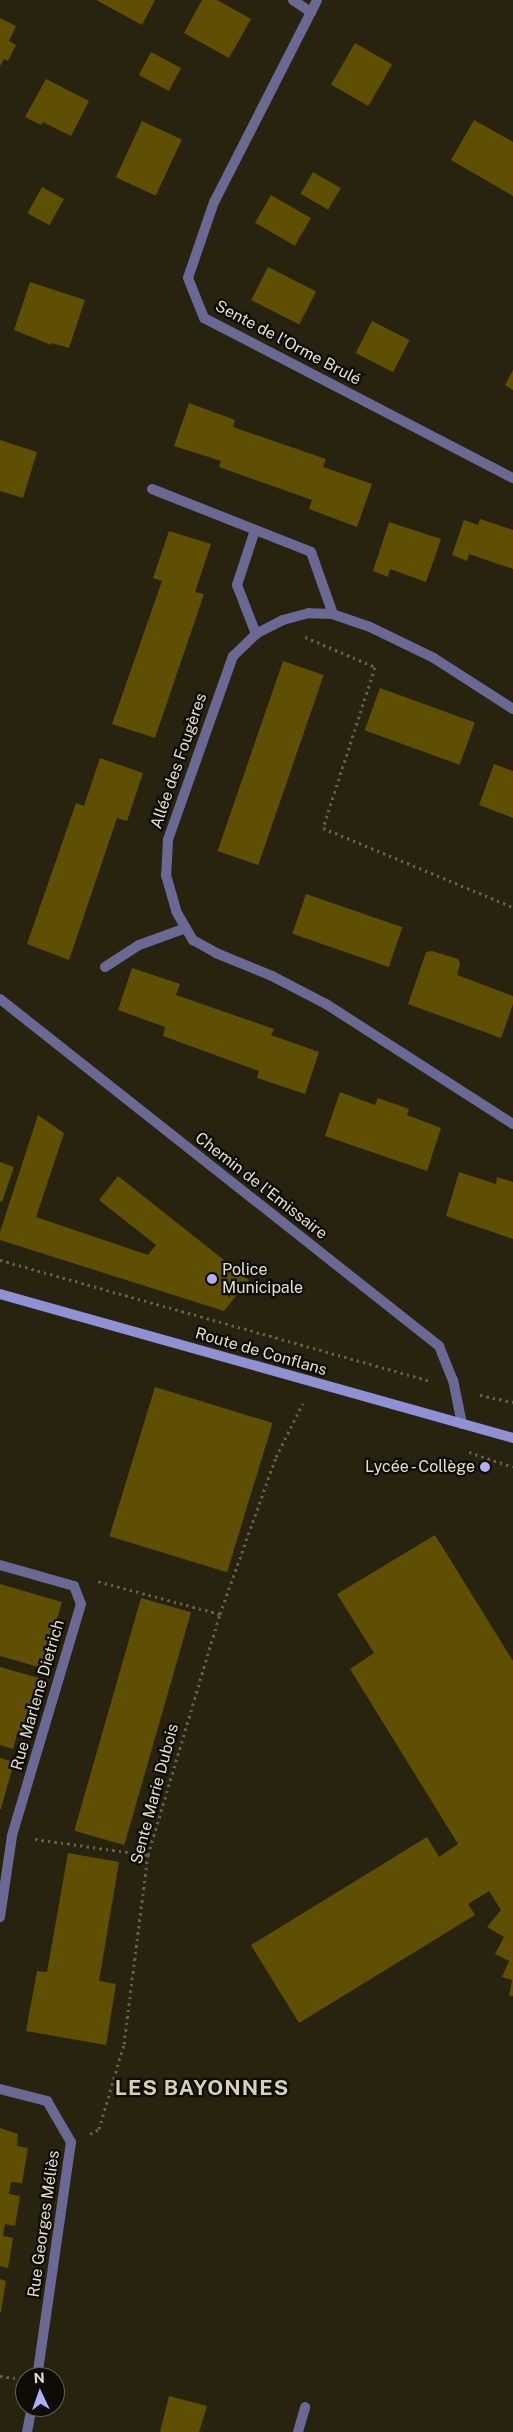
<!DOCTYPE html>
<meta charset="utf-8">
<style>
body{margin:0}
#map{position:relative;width:513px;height:2432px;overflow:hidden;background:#28230f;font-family:"Public Sans",sans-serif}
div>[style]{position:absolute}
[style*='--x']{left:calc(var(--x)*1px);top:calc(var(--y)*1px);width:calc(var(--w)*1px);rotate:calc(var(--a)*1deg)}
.building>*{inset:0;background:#5e4f02;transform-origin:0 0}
.path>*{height:3px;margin-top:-1.5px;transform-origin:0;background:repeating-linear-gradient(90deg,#635f4d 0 2.5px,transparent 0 6.5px)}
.service>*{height:10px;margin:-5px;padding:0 5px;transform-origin:5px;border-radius:5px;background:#696994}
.minor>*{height:10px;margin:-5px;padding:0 5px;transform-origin:5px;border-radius:5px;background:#696994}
.secondary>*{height:10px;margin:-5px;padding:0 5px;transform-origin:5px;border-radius:5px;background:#9091d5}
.dots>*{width:14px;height:14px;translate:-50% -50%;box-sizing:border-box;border:2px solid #0e0c05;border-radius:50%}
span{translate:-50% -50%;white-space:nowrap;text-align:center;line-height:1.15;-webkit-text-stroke:4.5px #0e0c05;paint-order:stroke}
.street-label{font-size:16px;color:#e1dfd2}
.poi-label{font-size:16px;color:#e1dfd2}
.left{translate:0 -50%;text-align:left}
.right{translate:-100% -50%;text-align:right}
.district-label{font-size:21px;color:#d5d0b7;font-weight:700;letter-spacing:1px}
.north{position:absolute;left:15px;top:2367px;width:50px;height:50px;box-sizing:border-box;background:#0e0c05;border:1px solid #626057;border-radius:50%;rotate:357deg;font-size:14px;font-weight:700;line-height:20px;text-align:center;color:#e1dfd2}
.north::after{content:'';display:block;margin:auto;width:18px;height:22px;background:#aeaefb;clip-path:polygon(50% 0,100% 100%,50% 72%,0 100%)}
</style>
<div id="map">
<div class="building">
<div style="clip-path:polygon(96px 0,155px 0,142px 25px)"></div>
<div style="clip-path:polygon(202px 0,217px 0,251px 19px,229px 58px,184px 33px)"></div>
<div style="clip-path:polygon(0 18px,16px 26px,9px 41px,16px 45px,8px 61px,4px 59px,0 66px)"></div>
<div style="left:355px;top:43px;width:43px;height:48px;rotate:30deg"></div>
<div style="left:151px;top:52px;width:34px;height:26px;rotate:28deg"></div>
<div style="clip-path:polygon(46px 79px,89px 101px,71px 136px,43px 122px,41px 125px,25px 117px)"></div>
<div style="clip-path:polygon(474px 120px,513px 142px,513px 196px,451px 160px)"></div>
<div style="left:142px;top:121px;width:44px;height:62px;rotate:25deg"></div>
<div style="left:313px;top:172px;width:32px;height:25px;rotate:30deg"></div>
<div style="left:42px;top:187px;width:25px;height:30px;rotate:29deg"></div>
<div style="left:271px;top:195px;width:46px;height:32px;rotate:30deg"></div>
<div style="left:268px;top:267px;width:54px;height:37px;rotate:27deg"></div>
<div style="clip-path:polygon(30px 282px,85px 300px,69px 348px,52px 343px,51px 345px,14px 330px)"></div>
<div style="left:372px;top:321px;width:42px;height:36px;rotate:27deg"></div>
<div style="clip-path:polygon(513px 370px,513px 390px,505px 385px)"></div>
<div style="clip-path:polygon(189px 403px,235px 420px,233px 427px,326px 459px,323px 467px,372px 484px,357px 527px,309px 509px,312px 500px,219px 467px,221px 461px,174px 446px)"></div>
<div style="clip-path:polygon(0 440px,37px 452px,23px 498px,0 491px)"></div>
<div style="clip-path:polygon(480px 519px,513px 530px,513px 569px,469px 554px,467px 561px,452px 555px,464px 520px,478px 525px)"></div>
<div style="clip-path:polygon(389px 522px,441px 539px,426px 582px,390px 569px,388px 577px,373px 571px)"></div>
<div style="clip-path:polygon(169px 531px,211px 544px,195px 592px,204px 594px,155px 738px,112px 724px,162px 581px,153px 578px)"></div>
<div style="left:283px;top:661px;width:43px;height:201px;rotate:19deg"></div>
<div style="left:380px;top:688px;width:101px;height:45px;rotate:20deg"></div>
<div style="clip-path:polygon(100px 758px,143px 773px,127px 821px,117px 818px,69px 960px,27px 944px,76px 803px,84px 806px)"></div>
<div style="clip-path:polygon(494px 764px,513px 771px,513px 818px,479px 805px)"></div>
<div style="left:306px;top:894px;width:102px;height:42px;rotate:19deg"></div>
<div style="clip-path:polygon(432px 951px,458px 959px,460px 964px,457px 975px,513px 996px,513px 1004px,501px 1038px,408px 1004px,426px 952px)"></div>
<div style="clip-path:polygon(132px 968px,180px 984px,176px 995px,274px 1029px,271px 1035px,319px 1052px,305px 1094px,257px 1078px,259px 1071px,163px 1036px,165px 1027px,118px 1010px)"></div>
<div style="clip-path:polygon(340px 1092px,375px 1105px,378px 1098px,409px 1109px,407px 1115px,441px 1128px,427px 1171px,325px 1136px)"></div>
<div style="clip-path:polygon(38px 1115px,64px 1133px,36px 1217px,148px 1255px,156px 1245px,99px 1200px,118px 1176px,249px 1280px,224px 1311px,0 1240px,0 1232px)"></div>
<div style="clip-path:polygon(0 1162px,14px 1167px,2px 1202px,0 1201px)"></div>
<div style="clip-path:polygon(459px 1172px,496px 1184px,497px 1177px,513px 1182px,513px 1239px,446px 1216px)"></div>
<div style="left:155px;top:1387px;width:123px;height:156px;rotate:17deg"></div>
<div style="clip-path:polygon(435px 1535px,513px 1661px,513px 1996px,509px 1996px,512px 1980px,502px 1977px,509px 1961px,495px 1954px,504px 1937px,487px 1927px,501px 1910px,489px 1891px,468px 1904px,475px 1915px,299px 2023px,251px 1945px,427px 1837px,439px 1857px,458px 1844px,350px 1669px,374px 1653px,337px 1594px)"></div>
<div style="clip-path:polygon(0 1584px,62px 1602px,42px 1668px,0 1656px)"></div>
<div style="left:141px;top:1598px;width:52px;height:242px;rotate:16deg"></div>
<div style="clip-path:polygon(0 1667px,39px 1678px,23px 1733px,18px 1731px,13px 1749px,0 1745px)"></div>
<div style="clip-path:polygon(0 1758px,14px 1762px,1px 1809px,0 1809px)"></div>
<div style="clip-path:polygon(68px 1853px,119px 1862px,99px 1981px,116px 1984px,106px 2045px,26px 2031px,37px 1971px,47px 1972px)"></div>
<div style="clip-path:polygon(0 2128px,18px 2134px,17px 2146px,28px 2148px,22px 2183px,11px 2182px,9px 2194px,20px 2196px,15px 2226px,5px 2224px,3px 2236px,13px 2238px,8px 2268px,0 2266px)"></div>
<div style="clip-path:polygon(0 2279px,6px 2281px,1px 2312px,0 2312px)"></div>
<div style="clip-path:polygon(169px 2396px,207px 2406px,199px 2432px,160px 2432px)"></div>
</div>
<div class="path">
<div style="--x:305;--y:637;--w:76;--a:23.2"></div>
<div style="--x:375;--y:667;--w:169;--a:107.9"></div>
<div style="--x:323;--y:828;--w:206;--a:22.6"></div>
<div style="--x:0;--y:1260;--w:445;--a:15.7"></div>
<div style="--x:480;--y:1395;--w:34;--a:12"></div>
<div style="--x:469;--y:1452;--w:46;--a:18.8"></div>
<div style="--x:220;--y:1614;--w:167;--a:-70.4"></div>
<div style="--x:276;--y:1457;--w:60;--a:-63.4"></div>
<div style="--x:35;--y:1839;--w:114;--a:8.1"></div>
<div style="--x:90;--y:2134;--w:10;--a:-29"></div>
<div style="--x:99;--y:2129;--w:89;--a:-73.6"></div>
<div style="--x:124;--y:2044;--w:191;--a:-82.8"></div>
<div style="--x:148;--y:1855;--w:252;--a:-73.4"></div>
<div style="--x:220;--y:1614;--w:127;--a:-165"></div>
<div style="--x:0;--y:2376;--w:15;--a:8"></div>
</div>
<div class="service">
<div style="--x:152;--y:489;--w:171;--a:21.6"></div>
<div style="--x:311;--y:552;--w:66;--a:70.5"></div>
<div style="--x:255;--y:530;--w:58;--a:108.1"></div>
<div style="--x:237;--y:585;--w:53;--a:68.8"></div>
<div style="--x:105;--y:967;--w:40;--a:-32.9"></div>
<div style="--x:139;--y:945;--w:50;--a:-19.9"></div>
<div style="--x:298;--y:2432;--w:26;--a:-74"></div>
</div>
<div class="minor">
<div style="--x:293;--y:0;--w:22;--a:34"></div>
<div style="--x:311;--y:12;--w:213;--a:117"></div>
<div style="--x:214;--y:202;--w:80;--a:108.9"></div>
<div style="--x:188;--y:278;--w:43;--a:68.2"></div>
<div style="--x:204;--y:318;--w:348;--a:27.4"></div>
<div style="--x:311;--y:12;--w:13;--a:-63"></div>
<div style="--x:513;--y:709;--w:94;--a:-147.2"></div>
<div style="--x:434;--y:658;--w:71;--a:-154.2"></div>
<div style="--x:370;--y:627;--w:39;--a:-161"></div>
<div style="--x:333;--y:614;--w:24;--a:-178"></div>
<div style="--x:309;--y:613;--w:27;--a:165"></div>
<div style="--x:283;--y:620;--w:30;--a:153"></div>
<div style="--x:256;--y:634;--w:32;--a:136"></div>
<div style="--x:233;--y:656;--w:195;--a:109.5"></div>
<div style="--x:168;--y:840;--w:35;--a:93"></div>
<div style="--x:166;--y:875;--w:37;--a:74"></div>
<div style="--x:176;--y:911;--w:34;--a:60"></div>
<div style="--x:193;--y:940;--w:26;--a:29"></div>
<div style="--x:216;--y:953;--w:61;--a:22.3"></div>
<div style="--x:272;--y:976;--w:61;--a:27.4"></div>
<div style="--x:326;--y:1004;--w:222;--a:32.7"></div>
<div style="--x:0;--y:999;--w:560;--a:38.32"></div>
<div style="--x:439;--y:1346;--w:37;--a:68"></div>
<div style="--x:453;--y:1380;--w:45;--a:78.4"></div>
<div style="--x:0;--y:1565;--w:77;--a:15.8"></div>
<div style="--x:74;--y:1586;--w:19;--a:69"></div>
<div style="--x:81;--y:1604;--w:242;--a:106.6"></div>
<div style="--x:12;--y:1836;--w:82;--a:98.4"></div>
<div style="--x:0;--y:2089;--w:49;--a:14.3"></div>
<div style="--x:47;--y:2101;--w:48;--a:59.7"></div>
<div style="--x:71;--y:2142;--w:237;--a:98.2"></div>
<div style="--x:27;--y:2432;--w:25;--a:-79"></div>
</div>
<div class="secondary">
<div style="--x:0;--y:1294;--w:533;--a:15.68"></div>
</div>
<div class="dots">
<div style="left:212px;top:1279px;background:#aeaefb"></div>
<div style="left:485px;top:1467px;background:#aeaefb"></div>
</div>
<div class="street-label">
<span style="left:288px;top:343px;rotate:28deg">Sente de l'Orme Brulé</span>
<span style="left:179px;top:761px;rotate:-71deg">Allée des Fougères</span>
<span style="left:261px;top:1186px;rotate:38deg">Chemin de l'Emissaire</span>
<span style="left:261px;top:1352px;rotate:16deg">Route de Conflans</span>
<span style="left:38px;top:1695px;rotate:-74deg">Rue Marlene Dietrich</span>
<span style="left:155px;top:1794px;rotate:-75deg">Sente Marie Dubois</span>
<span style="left:44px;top:2224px;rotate:-82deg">Rue Georges Méliès</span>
</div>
<div class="poi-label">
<span class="left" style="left:222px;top:1279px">Police<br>Municipale</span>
<span class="right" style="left:475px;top:1467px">Lycée - Collège</span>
</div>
<div class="district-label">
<span style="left:202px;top:2088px">LES BAYONNES</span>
</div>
<div class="north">N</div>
</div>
